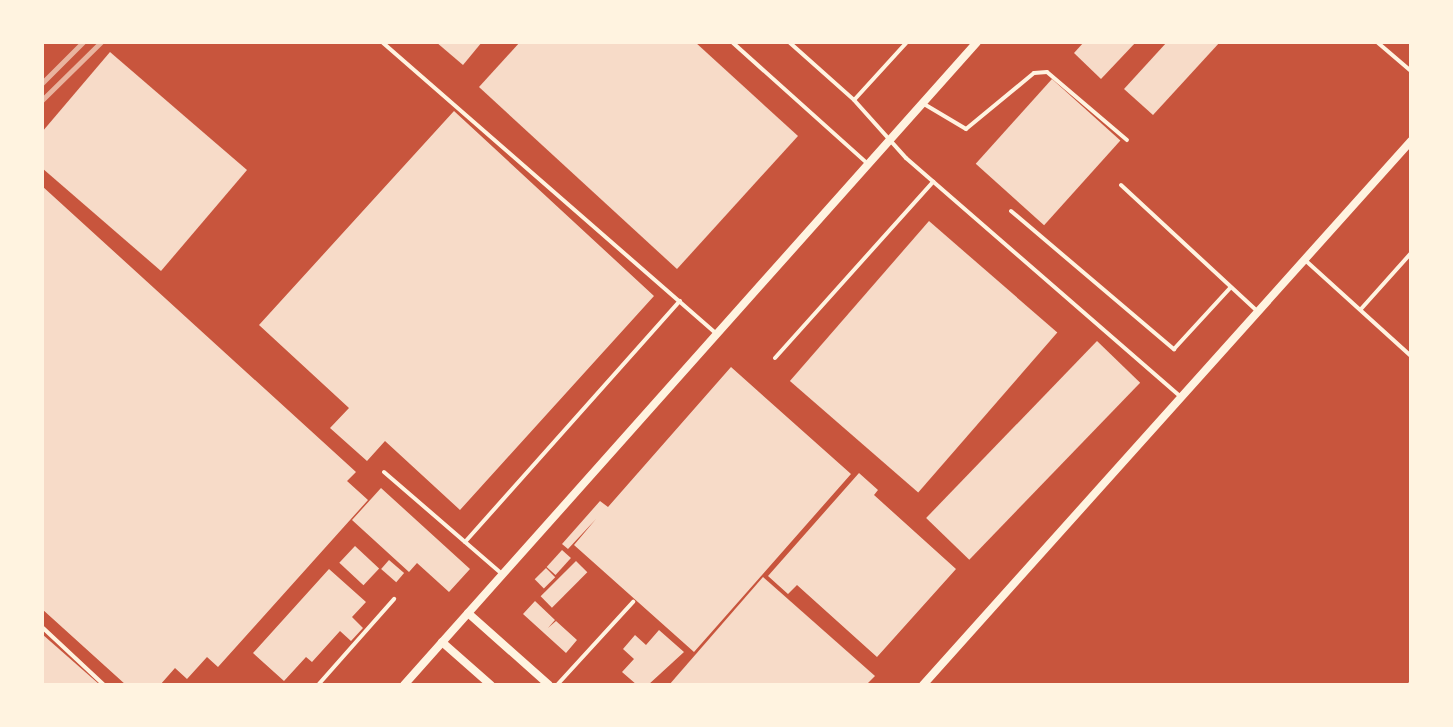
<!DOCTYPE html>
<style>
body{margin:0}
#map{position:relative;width:1453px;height:727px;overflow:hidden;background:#c8553d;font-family:"Noto Sans",sans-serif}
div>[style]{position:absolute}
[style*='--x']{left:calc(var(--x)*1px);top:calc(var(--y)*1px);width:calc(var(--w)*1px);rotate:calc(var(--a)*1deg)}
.building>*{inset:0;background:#f7dbc8;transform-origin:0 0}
.service>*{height:4px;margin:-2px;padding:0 2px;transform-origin:2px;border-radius:2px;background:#fff3e0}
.minor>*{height:8px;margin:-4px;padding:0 4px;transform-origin:4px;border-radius:4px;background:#fff3e0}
.rail>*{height:5px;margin:-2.5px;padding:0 2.5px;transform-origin:2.5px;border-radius:2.5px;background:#e9b49f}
span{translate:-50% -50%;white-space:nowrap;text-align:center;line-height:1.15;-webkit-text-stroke:7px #fff3e0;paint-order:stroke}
.frame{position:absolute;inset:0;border:44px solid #fff3e0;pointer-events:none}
</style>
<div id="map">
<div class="building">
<div style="clip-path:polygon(436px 42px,482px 42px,463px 65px)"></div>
<div style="clip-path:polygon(520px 42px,695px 42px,798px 136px,677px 269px,479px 87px)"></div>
<div style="clip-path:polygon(1084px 42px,1136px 42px,1101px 79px,1074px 53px)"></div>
<div style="clip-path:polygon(1167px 42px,1220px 42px,1153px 115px,1124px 89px)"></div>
<div style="clip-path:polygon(110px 52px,247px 170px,161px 271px,42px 168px,42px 132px)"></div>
<div style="left:1052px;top:79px;width:92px;height:114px;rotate:42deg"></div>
<div style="clip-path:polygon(454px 111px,654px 296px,460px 510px,385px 441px,367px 461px,330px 428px,349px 408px,259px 325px)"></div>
<div style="clip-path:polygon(42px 186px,356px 472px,347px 481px,368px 500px,218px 667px,207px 657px,187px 679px,175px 668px,160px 685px,126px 685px,42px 609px)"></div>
<div style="left:929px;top:221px;width:170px;height:212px;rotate:41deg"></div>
<div style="left:1097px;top:341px;width:60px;height:246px;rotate:44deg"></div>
<div style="clip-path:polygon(731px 367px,851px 474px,694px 652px,574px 545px,596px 519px,568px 549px,562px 544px,600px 501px,608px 507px)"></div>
<div style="clip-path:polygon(859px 473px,878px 490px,874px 495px,956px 569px,877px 657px,797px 585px,788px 594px,768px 576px)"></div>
<div style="clip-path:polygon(381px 488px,470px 569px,449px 592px,417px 563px,409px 572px,352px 520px)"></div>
<div style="left:355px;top:546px;width:33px;height:23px;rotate:43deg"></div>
<div style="left:562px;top:550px;width:12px;height:23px;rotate:42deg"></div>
<div style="left:389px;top:560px;width:20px;height:12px;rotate:41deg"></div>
<div style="left:576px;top:561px;width:16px;height:50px;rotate:45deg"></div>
<div style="left:546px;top:568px;width:13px;height:16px;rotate:45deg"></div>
<div style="clip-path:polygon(329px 569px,366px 602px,352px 617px,363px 628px,351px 641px,340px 631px,312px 662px,306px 657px,284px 681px,253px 653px)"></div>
<div style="clip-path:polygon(763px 577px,875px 676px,866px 685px,669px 685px)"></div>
<div style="clip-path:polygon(535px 601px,555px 620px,548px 628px,556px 621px,577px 640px,566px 653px,523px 614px)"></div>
<div style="clip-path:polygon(659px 630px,684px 652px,648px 685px,637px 685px,622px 672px,634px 659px,623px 649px,635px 635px,646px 645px)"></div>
<div style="clip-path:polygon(42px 634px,100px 685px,42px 685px)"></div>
</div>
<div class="service">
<div style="--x:382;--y:42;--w:443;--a:41.1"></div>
<div style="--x:732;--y:42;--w:181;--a:41.9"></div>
<div style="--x:789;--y:42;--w:87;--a:41.7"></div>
<div style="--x:854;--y:100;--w:78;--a:48.1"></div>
<div style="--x:906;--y:158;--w:362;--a:41"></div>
<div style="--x:1377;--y:42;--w:45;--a:40.5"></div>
<div style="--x:855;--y:99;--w:77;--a:-47.6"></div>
<div style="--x:924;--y:104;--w:49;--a:30.8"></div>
<div style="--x:966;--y:129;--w:88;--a:-39.5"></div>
<div style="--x:1034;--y:73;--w:13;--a:-4"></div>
<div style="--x:1047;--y:72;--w:105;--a:40.4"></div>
<div style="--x:1121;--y:185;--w:184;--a:42.8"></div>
<div style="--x:1011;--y:211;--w:214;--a:40.3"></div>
<div style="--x:1174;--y:349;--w:83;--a:-47.4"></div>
<div style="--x:1305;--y:260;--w:143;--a:42.2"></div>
<div style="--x:1361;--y:309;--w:75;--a:-48.2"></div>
<div style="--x:775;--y:358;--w:237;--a:-48.1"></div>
<div style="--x:384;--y:472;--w:156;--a:40.8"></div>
<div style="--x:465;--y:542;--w:323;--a:-48.3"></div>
<div style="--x:42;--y:627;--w:85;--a:43.1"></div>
<div style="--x:318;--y:685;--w:115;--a:-48.5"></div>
<div style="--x:557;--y:685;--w:113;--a:-47.5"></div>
<div style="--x:1409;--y:685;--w:3;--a:-45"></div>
</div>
<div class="minor">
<div style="--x:468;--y:613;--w:108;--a:41.6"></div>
<div style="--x:442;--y:642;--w:65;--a:41.3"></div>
<div style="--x:404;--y:685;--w:861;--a:-48.29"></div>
<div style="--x:923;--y:685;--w:731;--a:-48.11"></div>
</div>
<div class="rail">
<div style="--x:42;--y:83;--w:58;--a:-45"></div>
<div style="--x:42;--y:100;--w:83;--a:-44.5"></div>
</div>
<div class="frame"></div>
</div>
